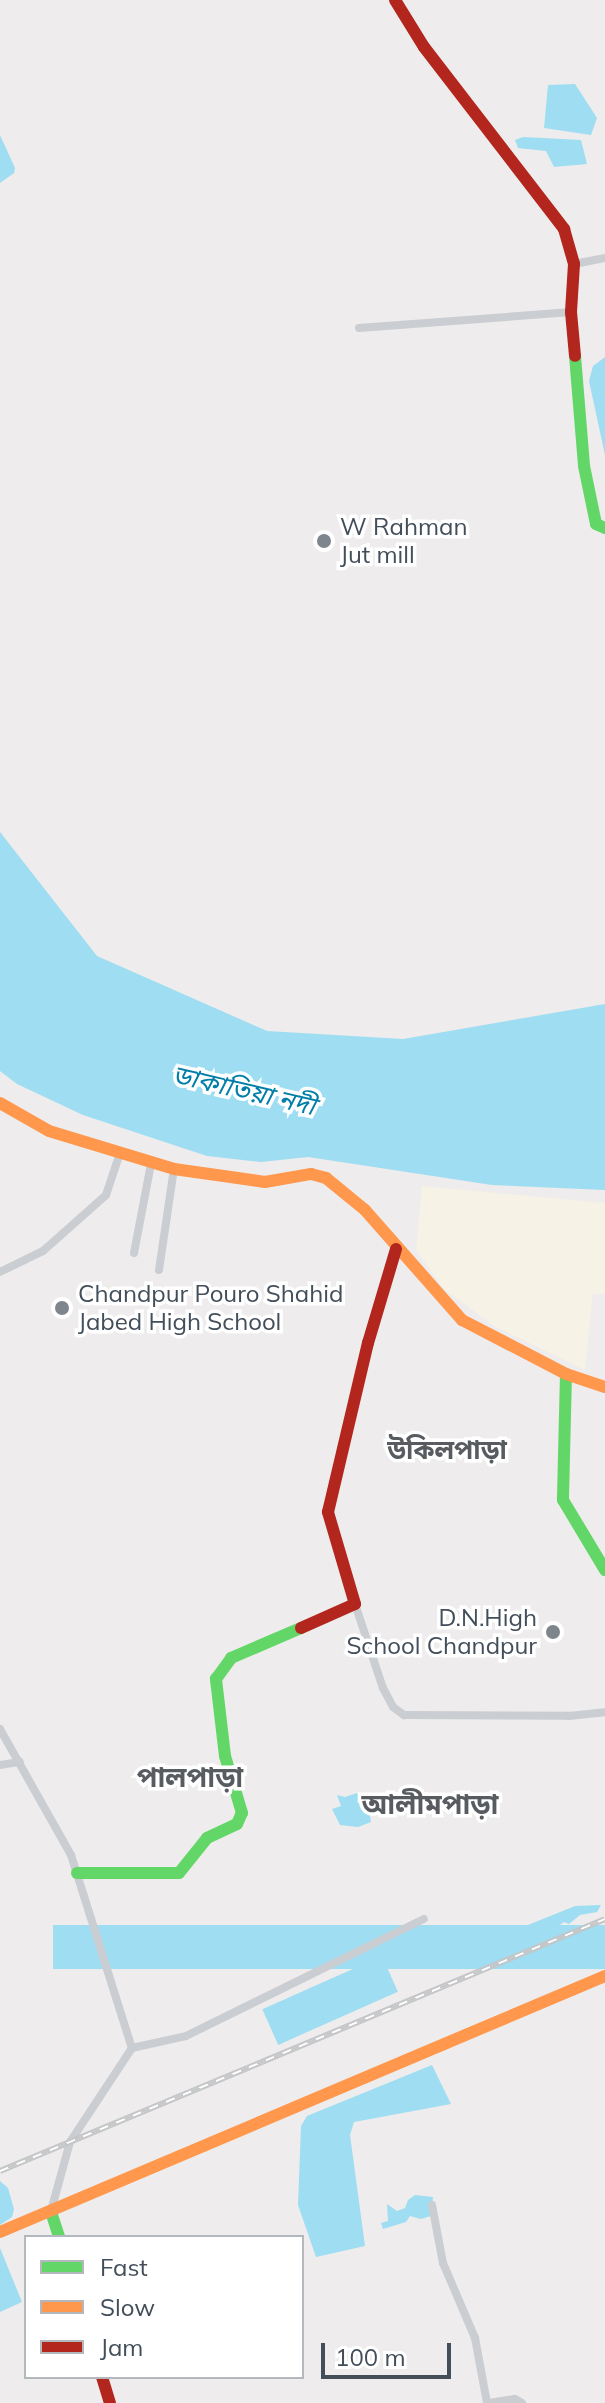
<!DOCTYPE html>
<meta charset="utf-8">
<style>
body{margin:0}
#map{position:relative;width:605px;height:2403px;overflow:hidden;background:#eeecec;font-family:Mulish,"Noto Sans Bengali",sans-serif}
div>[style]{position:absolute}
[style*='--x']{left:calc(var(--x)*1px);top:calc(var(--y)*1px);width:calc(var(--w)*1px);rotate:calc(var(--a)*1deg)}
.commercial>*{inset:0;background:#f6f2e6}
.water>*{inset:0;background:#9eddf2;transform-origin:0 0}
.street>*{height:8px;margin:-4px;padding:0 4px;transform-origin:4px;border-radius:4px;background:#cacdd1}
.fast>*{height:12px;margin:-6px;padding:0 6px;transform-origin:6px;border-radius:6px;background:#63d668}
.slow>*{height:12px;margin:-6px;padding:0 6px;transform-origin:6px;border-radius:6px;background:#ff974d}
.jam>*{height:12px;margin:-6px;padding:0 6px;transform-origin:6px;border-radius:6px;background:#b3261e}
.rail>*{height:6px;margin-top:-3px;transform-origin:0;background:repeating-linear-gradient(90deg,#fff 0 9px,#c4c6c8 0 18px);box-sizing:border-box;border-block:2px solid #c4c6c8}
.dots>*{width:22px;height:22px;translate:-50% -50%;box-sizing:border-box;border:4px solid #fff;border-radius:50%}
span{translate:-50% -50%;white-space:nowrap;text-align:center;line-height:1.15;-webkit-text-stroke:7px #fff;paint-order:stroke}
.poi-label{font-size:24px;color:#424e5a}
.left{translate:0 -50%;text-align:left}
.right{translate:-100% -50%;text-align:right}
.water-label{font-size:26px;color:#017ea8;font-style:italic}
.neighbourhood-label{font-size:26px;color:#585c61;font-weight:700}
.quarter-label{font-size:28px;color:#585c61;font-weight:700}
.legend{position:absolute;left:24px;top:2235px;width:280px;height:144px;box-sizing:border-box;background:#fff;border:2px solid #b3b8bd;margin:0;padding:10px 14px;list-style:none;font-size:24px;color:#424e5a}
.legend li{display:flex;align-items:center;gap:16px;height:40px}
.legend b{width:40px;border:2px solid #b3b8bd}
.scale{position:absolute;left:321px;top:2343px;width:130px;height:36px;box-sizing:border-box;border:4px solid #424e5a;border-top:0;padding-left:10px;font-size:24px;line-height:28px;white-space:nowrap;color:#424e5a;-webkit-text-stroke:6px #fff;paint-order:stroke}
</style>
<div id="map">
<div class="commercial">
<div style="clip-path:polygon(422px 1186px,605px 1203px,605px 1294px,593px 1294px,585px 1370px,494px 1326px,444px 1289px,416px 1250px)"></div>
</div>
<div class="water">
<div style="clip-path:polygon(575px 84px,597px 118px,591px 135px,544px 128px,548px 85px)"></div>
<div style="clip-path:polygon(0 135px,15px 168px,14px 173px,0 183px)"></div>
<div style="clip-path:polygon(523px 137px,581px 140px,587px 164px,554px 167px,546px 151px,518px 148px,515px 140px)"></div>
<div style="clip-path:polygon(605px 357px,605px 455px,589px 381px,593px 366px)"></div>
<div style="clip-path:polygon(0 832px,97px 956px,267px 1031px,403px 1039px,605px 1004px,605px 1190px,492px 1185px,308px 1157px,261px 1162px,207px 1156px,83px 1115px,17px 1084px,0 1071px)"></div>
<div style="clip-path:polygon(357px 1793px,361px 1797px,367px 1796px,371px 1822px,358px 1827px,340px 1825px,332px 1809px,341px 1806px,337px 1795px,345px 1797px)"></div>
<div style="clip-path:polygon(601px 1905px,597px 1912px,580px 1915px,569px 1924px,564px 1922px,551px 1931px,509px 1942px,482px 1961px,466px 1965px,467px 1954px,487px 1948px,500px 1928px,523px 1927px,575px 1906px)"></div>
<div style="left:605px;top:1925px;width:44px;height:552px;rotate:90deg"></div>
<div style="left:382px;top:1956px;width:39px;height:131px;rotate:66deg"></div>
<div style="clip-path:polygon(432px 2065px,451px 2104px,354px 2122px,350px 2135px,365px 2246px,316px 2257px,298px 2205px,301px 2126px,307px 2116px)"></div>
<div style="clip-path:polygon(0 2181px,8px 2188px,14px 2209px,12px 2217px,0 2225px)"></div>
<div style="clip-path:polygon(415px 2195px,433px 2197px,431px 2216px,421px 2219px,410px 2216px,406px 2222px,383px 2229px,381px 2223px,388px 2221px,387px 2204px,397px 2211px,405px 2208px,408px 2200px)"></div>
<div style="clip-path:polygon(0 2248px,22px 2302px,0 2312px)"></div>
</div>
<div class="street">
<div style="--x:574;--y:264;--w:32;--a:-11"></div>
<div style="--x:359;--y:328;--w:213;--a:-4.3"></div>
<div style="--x:134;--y:1253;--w:91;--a:-79.2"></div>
<div style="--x:159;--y:1270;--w:102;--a:-81.6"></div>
<div style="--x:0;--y:1272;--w:48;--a:-26"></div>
<div style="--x:43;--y:1251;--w:84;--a:-41.6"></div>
<div style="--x:106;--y:1195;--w:44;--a:-71.6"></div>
<div style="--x:355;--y:1604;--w:89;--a:71.6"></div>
<div style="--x:383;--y:1688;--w:21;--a:62"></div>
<div style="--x:393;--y:1707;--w:14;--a:36"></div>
<div style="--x:404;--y:1715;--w:165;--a:0.3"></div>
<div style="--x:569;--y:1716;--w:36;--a:-6"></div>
<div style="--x:0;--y:1729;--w:145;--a:60.6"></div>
<div style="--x:71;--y:1855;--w:202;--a:72.5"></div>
<div style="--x:132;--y:2048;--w:113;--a:123.4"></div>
<div style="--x:70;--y:2142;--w:72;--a:105.4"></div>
<div style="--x:0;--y:1765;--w:20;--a:-9"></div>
<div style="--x:132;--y:2048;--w:55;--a:-12.5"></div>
<div style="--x:186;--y:2036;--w:265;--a:-26.2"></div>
<div style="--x:432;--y:2205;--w:59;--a:79.3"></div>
<div style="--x:443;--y:2263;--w:82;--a:66.9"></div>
<div style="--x:475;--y:2338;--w:66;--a:79.5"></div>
<div style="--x:489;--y:2403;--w:26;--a:-9"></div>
<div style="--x:515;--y:2399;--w:8;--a:30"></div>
</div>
<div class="fast">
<div style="--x:575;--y:356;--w:110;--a:85.3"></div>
<div style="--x:584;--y:466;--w:59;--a:78.3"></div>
<div style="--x:596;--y:524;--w:10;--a:24"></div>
<div style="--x:566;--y:1374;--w:126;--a:91.4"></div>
<div style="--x:563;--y:1500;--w:82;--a:59"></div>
<div style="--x:77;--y:1873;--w:102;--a:0"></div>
<div style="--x:179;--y:1873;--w:45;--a:-51.3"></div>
<div style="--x:207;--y:1838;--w:33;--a:-25"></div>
<div style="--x:237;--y:1824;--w:12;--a:-66"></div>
<div style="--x:242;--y:1813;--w:59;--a:-106.6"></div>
<div style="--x:225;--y:1756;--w:78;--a:-96.7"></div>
<div style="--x:216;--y:1679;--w:26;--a:-54"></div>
<div style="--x:231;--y:1658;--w:76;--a:-23.2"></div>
<div style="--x:51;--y:2212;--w:26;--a:72"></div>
</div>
<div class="slow">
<div style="--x:0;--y:1103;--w:56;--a:29.7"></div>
<div style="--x:49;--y:1131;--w:131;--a:16.9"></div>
<div style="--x:174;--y:1169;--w:92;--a:8.1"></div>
<div style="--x:265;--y:1182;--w:47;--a:-9.9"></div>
<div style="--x:311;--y:1174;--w:16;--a:15"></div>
<div style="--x:326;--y:1178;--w:50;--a:39.4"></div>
<div style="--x:365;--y:1210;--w:147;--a:48.6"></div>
<div style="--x:462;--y:1320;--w:117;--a:27.4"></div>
<div style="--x:566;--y:1374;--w:41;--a:18.4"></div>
<div style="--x:0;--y:2232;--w:657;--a:-22.94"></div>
</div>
<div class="jam">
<div style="--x:395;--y:0;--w:55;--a:58.3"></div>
<div style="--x:424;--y:47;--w:230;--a:52.4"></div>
<div style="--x:564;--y:229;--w:36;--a:74"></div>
<div style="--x:574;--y:264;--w:48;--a:93.6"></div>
<div style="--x:571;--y:312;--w:44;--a:84.8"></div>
<div style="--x:301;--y:1628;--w:59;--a:-24"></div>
<div style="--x:355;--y:1604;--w:96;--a:-106.4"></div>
<div style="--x:328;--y:1512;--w:174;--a:-76.7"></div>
<div style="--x:368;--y:1343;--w:98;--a:-73.4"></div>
<div style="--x:102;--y:2377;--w:27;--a:73"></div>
</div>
<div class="rail">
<div style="--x:0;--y:2171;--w:655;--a:-22.61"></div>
</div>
<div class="dots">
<div style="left:324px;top:541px;background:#7e858d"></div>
<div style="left:62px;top:1308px;background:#7e858d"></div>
<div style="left:553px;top:1632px;background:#7e858d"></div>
</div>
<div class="poi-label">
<span class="left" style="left:340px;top:541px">W Rahman<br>Jut mill</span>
<span class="left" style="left:78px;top:1308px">Chandpur Pouro Shahid<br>Jabed High School</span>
<span class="right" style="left:537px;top:1632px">D.N.High<br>School Chandpur</span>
</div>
<div class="water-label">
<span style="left:244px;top:1090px;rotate:13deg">ডাকাতিয়া নদী</span>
</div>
<div class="neighbourhood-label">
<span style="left:447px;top:1450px">উকিলপাড়া</span>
</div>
<div class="quarter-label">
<span style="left:190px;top:1777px">পালপাড়া</span>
<span style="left:430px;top:1804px">আলীমপাড়া</span>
</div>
<ul class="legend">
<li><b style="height:10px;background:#63d668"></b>Fast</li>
<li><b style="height:10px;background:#ff974d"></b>Slow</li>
<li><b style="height:10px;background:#b3261e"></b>Jam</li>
</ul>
<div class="scale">100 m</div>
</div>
